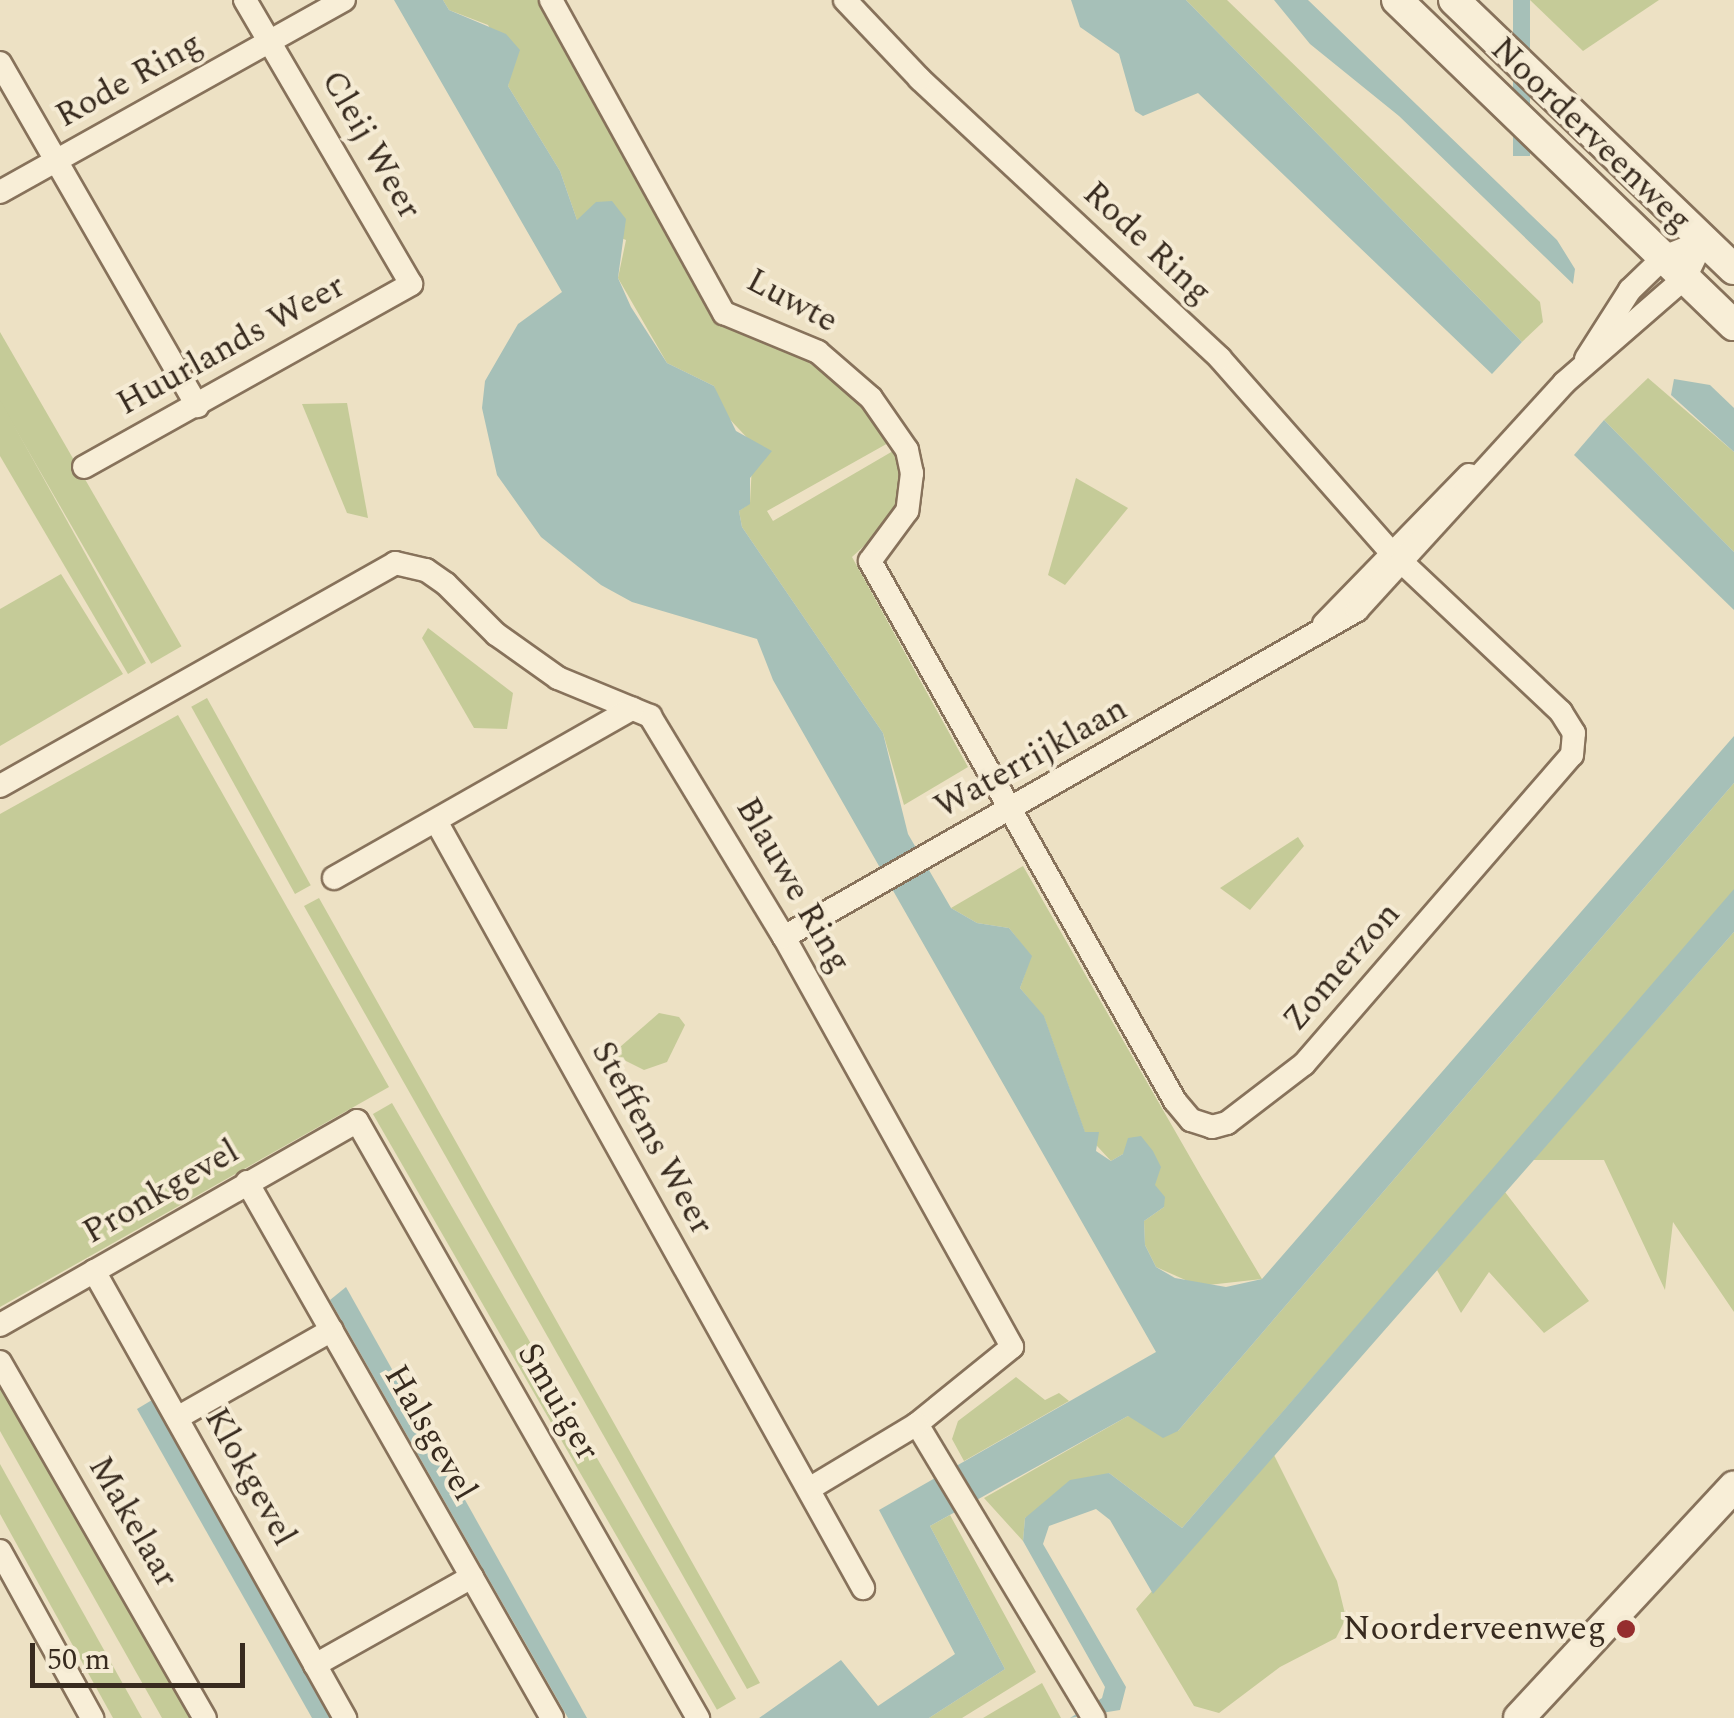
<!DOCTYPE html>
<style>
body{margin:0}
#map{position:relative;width:1734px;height:1718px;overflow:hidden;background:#ede1c4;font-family:Spectral,serif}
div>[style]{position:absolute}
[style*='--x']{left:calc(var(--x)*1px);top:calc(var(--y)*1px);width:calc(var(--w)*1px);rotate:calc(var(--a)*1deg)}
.green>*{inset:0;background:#c5cb98;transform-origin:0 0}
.water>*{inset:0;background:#a6c0b8;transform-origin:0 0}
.roads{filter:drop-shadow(2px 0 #87725b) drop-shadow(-2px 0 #87725b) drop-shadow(0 2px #87725b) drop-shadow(0 -2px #87725b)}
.minor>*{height:22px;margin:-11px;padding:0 11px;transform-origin:11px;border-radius:11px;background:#f8eed7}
.tertiary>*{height:30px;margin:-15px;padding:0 15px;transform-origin:15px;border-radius:15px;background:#f8eed7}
.dots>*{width:28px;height:28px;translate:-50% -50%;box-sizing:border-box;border:5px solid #f5ebd4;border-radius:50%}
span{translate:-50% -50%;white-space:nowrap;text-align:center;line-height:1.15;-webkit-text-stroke:8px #f5ebd4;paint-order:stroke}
.street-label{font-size:35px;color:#382b1f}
.poi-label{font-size:35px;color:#382b1f}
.right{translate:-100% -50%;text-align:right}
.scale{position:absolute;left:30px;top:1643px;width:215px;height:45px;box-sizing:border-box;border:5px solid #382b1f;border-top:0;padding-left:12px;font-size:30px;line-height:35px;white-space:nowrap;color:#382b1f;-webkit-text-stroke:8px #f5ebd4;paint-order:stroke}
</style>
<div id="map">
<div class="green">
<div style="clip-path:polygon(443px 0,543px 0,720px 325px,779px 340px,869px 408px,890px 442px,767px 511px,773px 521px,893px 451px,901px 464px,901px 495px,891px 521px,852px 557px,968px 767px,904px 805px,883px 733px,742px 527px,739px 511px,750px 503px,753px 444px,721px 410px,714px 386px,667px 363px,618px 278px,626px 240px,577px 220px,560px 171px,508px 86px,512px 65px,488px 25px,449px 10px)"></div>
<div style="clip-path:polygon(1186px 0,1227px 0,1540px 302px,1543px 322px,1522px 342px)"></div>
<div style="clip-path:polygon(1530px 0,1659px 0,1583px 51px)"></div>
<div style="left:0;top:332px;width:363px;height:35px;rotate:60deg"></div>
<div style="clip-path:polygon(1648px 378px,1734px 452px,1734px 552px,1604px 420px)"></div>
<div style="clip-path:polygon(0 400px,146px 663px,128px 674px,0 456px)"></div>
<div style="clip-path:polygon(347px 403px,368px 518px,347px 513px,302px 404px)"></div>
<div style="clip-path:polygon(1076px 478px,1128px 508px,1065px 585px,1048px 575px)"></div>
<div style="clip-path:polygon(61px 574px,123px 674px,0 746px,0 609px)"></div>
<div style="clip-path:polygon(428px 628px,513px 693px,507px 729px,474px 728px,422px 638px)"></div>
<div style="left:207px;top:698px;width:214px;height:18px;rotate:61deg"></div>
<div style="clip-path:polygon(178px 715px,389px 1087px,0 1307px,0 814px)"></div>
<div style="clip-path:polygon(1734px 783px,1734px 892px,1182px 1528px,1109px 1473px,1025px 1518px,1023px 1541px,984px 1498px,1128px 1416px,1178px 1431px)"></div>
<div style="clip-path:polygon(1298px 837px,1304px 846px,1250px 910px,1220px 888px)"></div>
<div style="clip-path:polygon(1023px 866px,1202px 1178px,1262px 1279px,1199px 1286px,1156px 1267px,1145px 1245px,1144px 1221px,1164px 1207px,1123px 1154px,1111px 1161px,1085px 1133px,1044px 1017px,1020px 988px,1031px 956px,1009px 928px,977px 923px,951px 908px)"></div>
<div style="clip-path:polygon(319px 898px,760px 1683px,747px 1689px,304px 906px)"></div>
<div style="clip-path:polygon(1734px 932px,1734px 1312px,1673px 1222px,1665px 1290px,1604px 1160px,1533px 1160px)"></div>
<div style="clip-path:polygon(659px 1013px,679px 1017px,685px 1025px,667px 1062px,644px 1070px,612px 1054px)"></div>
<div style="left:392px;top:1103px;width:688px;height:22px;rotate:60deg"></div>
<div style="clip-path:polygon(1505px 1192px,1589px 1301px,1544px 1333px,1489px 1272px,1461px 1313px,1437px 1270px)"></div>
<div style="clip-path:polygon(1016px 1377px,1045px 1400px,1059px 1393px,1069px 1401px,964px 1461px,952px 1439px,958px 1421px)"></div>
<div style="clip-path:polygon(0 1383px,191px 1718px,162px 1718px,0 1431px)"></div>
<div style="clip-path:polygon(1274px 1455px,1337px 1581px,1346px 1618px,1336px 1638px,1280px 1667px,1219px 1713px,1194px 1706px,1136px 1609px)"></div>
<div style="clip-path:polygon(0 1464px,142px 1718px,113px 1718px,0 1514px)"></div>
<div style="clip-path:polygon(950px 1515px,1036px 1672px,962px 1718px,929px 1718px,1005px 1669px,930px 1526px)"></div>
<div style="clip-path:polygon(1042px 1683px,1061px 1718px,983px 1718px)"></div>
</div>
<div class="water">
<div style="clip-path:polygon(394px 0,443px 0,449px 10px,506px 34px,520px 50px,508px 86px,560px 171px,577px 220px,596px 202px,612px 201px,626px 219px,618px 278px,631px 307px,667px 363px,714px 386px,736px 431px,772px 451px,750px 478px,750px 504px,739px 511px,742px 527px,883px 733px,908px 834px,951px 908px,977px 923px,1009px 928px,1032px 956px,1020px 988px,1044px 1016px,1085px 1132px,1099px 1132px,1096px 1151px,1111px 1161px,1123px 1154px,1128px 1138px,1141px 1136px,1153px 1151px,1161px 1167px,1155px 1185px,1165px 1197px,1164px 1207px,1144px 1221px,1145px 1245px,1156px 1267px,1175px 1278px,1226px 1287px,1262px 1279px,1734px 736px,1734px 783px,1178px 1431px,1163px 1438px,1128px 1416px,930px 1526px,1005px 1669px,929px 1718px,759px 1718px,841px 1660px,878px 1706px,955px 1654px,879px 1510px,1156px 1352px,773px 680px,757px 639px,632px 602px,601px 585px,541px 537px,497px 475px,482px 408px,485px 381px,518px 324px,562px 292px)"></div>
<div style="clip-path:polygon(1071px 0,1186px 0,1522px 342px,1492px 374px,1198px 93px,1143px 116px,1135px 111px,1119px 54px,1080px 27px)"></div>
<div style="clip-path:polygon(1274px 0,1308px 0,1557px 240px,1575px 269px,1573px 284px,1399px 116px,1310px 44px)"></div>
<div style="left:1513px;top:0;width:17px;height:156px"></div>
<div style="clip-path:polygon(1674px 379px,1710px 385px,1734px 408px,1734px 452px,1671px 395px)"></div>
<div style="clip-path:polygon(1604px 420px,1734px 552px,1734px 610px,1574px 455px)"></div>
<div style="clip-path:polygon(1734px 889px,1734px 932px,1153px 1594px,1110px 1520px,1096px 1509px,1049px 1526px,1043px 1544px,1126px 1687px,1120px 1710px,1070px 1718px,1102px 1698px,1105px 1687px,1023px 1541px,1025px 1518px,1070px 1480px,1109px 1473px,1182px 1528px)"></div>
<div style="clip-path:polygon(346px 1287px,587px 1718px,568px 1718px,330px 1300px)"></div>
<div style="clip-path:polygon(152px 1400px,335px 1718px,312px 1718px,137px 1409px)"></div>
</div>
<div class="roads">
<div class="minor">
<div style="--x:551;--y:0;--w:358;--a:61.1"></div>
<div style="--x:724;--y:313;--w:102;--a:22.5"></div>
<div style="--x:818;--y:352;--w:70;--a:41"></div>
<div style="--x:871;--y:398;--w:63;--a:55.3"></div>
<div style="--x:907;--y:450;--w:24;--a:78"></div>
<div style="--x:912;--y:473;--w:38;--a:97"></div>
<div style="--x:907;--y:511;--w:62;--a:126.5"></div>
<div style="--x:870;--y:561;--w:620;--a:60.54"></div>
<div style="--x:1175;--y:1101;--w:25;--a:50"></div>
<div style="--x:1191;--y:1120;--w:22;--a:18"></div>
<div style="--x:1212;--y:1127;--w:16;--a:-15"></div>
<div style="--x:1227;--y:1123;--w:97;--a:-37.5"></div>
<div style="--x:1304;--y:1064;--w:409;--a:-49.1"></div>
<div style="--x:1572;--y:755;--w:22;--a:-85"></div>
<div style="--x:1574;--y:733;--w:25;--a:-122"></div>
<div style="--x:1561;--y:712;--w:236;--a:-136.7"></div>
<div style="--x:1389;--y:550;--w:256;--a:-131.4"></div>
<div style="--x:1220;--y:358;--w:410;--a:-137.1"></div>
<div style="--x:920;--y:79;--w:109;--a:-133.5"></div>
<div style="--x:0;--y:63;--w:396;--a:60.1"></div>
<div style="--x:0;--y:192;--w:394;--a:-29.2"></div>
<div style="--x:1586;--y:359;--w:82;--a:-57.5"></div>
<div style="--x:1630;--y:290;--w:47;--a:-44.1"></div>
<div style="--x:1664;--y:257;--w:42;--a:-22.3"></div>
<div style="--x:84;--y:467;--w:375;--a:-29.2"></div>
<div style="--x:411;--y:284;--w:329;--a:-120.3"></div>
<div style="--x:1324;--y:624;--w:208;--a:-45.8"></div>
<div style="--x:0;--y:786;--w:454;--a:-29.4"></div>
<div style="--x:395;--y:563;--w:32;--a:13"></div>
<div style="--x:426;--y:570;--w:24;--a:35"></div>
<div style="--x:446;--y:584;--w:71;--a:45"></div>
<div style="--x:496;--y:634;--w:76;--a:35.4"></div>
<div style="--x:558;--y:678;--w:100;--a:22.4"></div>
<div style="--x:650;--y:716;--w:258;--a:58.8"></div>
<div style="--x:784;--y:937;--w:469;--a:60.9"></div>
<div style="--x:1012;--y:1347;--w:122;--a:141"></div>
<div style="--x:917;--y:1424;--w:343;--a:59"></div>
<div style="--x:436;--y:821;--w:878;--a:60.89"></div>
<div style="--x:334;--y:878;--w:343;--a:-29.6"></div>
<div style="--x:784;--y:937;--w:660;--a:-29.71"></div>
<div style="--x:1357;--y:610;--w:307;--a:-47.6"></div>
<div style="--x:1564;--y:383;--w:160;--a:-41"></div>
<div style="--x:1685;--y:278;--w:41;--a:-64.1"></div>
<div style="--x:247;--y:1182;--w:617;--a:60.36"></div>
<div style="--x:94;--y:1271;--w:513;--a:60.68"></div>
<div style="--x:0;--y:1325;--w:411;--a:-29.7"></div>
<div style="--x:357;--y:1121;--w:688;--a:60.27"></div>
<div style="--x:0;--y:1362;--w:411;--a:60.1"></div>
<div style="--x:177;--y:1418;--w:178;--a:-29.6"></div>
<div style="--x:809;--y:1489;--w:126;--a:-31"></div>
<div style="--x:0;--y:1551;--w:191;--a:61.1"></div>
<div style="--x:315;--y:1665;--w:180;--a:-29.3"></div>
</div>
<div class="tertiary">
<div style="--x:1397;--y:0;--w:468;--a:44"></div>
<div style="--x:1454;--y:0;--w:388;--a:43.9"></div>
<div style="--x:1519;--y:1718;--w:316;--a:-47.1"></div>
</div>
</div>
<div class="dots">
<div style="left:1626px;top:1629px;background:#952d2e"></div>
</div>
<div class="street-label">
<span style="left:129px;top:80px;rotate:-29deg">Rode Ring</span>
<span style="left:1591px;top:135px;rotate:44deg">Noorderveenweg</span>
<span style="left:371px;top:145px;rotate:60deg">Cleij Weer</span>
<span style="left:1147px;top:243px;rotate:43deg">Rode Ring</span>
<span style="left:792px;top:301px;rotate:28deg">Luwte</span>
<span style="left:231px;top:345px;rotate:-29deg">Huurlands Weer</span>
<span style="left:1031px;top:758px;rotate:-29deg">Waterrijklaan</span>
<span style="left:793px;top:885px;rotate:60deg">Blauwe Ring</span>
<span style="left:1342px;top:967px;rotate:-49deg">Zomerzon</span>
<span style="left:652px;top:1138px;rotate:61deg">Steffens Weer</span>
<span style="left:161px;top:1192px;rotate:-30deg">Pronkgevel</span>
<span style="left:558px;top:1402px;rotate:60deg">Smuiger</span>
<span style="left:430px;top:1433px;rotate:60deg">Halsgevel</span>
<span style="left:250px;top:1477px;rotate:61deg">Klokgevel</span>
<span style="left:133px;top:1522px;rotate:60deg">Makelaar</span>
</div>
<div class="poi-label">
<span class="right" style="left:1606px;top:1629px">Noorderveenweg</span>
</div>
<div class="scale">50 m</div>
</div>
